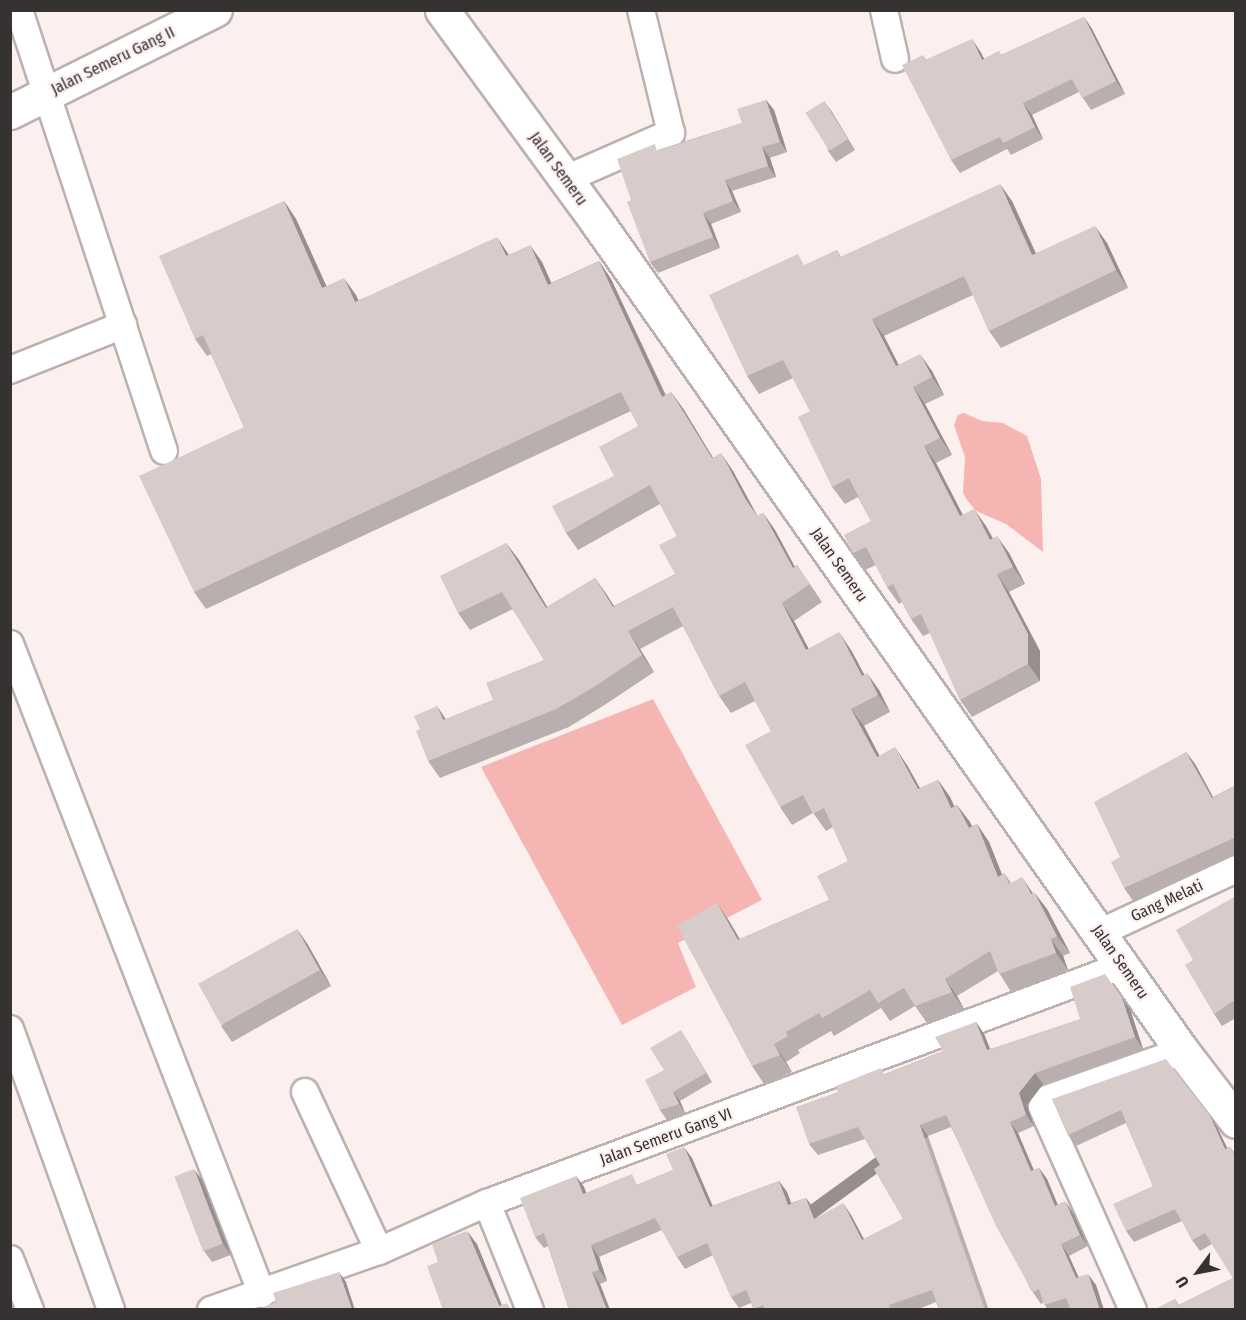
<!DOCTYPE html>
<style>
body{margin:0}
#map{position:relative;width:1246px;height:1320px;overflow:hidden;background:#fcf0ef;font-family:"Fira Sans Condensed",sans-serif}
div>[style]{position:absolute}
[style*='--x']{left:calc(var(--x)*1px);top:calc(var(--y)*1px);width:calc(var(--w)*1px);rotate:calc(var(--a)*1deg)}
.green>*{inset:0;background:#f5b5b3}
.roads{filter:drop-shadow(2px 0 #bcb0b0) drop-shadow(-2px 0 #bcb0b0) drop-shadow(0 2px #bcb0b0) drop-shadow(0 -2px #bcb0b0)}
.minor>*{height:26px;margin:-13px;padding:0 13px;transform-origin:13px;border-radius:13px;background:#fff}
.tertiary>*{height:33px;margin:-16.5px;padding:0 16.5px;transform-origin:16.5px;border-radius:16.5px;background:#fff}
.trunk>*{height:33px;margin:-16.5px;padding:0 16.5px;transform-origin:16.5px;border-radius:16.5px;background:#fff}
.wall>*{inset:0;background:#baafaf}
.shaded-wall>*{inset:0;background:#978f8e;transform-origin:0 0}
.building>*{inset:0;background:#d8cccb;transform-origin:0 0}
span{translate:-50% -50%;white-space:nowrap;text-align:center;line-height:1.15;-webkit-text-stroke:4.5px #fcf0ef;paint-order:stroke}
.street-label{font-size:16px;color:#363231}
.frame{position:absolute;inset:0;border:12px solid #363231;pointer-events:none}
.north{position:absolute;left:1168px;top:1242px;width:60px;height:60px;-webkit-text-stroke:4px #fcf0ef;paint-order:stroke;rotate:238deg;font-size:16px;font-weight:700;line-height:24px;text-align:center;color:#363231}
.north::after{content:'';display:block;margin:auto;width:21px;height:27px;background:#363231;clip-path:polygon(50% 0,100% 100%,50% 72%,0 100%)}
</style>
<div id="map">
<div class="green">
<div style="clip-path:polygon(964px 413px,982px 421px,1003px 423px,1027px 436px,1041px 479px,1043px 552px,1006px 524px,976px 511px,967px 500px,963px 493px,965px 457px,954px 425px,958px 415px)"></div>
<div style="clip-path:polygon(653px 699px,762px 900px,678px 943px,696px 987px,622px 1025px,481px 767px)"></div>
</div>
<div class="roads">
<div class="minor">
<div style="--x:19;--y:10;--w:464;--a:71.8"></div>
<div style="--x:884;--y:10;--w:50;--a:77.3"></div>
<div style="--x:566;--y:179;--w:115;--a:-23.7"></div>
<div style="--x:671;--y:133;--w:127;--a:-103.7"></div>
<div style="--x:10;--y:370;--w:122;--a:-21.7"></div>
<div style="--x:10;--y:644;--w:697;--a:68.81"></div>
<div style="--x:1099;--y:933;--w:151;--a:-25"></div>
<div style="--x:10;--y:1029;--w:299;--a:70.2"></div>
<div style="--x:305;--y:1092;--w:175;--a:65"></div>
<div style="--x:487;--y:1203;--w:115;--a:68.1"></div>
<div style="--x:10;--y:1259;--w:55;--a:68.6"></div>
<div style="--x:211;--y:1310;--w:178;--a:-19.4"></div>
<div style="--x:379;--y:1251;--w:118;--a:-24"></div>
<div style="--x:487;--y:1203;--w:678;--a:-20.47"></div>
<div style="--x:1133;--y:1310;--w:222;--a:-114.1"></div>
<div style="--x:1042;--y:1107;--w:11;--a:-52"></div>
<div style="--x:1049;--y:1098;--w:141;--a:-19.5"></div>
</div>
<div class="tertiary">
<div style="--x:10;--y:112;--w:229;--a:-26.5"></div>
</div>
<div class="trunk">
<div style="--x:442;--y:10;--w:263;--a:53.8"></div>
<div style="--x:597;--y:222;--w:1015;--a:54.79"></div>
<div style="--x:1182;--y:1051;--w:88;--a:52.4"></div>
</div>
</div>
<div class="wall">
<div style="clip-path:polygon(1084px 17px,1092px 29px,1125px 94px,1091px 110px,1079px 92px,1032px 115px,1043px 139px,1011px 155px,1007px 149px,960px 173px,951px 160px,923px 55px,926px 60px,980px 51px,984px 59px,999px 51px,1001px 55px)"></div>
<div style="clip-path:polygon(766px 100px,774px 110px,787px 152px,770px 158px,776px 177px,732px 191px,741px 212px,711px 224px,720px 248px,658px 273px,650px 262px,631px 200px,658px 150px,742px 123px)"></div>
<div style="clip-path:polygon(824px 101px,855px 150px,836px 162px,828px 151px)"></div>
<div style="clip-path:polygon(284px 201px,296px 219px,326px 286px,356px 295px,358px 300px,509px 255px,542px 262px,551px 283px,599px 261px,611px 279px,666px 395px,671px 392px,684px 410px,713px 458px,733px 471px,756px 514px,757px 516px,763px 513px,775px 530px,795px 567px,797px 565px,822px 602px,794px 621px,809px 649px,851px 650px,864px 674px,879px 690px,890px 712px,864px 726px,879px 756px,907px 765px,920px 788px,938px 780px,950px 797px,954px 806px,957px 805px,972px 826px,977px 824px,989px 842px,1002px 875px,1004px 873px,1011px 883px,1033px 893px,1047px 909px,1070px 953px,1063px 956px,1068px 970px,1011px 992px,998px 971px,957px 996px,964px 1009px,927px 1023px,915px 1006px,890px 1021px,881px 1008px,834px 1036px,831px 1031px,798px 1050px,800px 1053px,786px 1062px,792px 1072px,764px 1084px,752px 1066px,717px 903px,729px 921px,740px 939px,829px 900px,848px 861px,833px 827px,826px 831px,813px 813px,792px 825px,780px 807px,771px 731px,755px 701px,731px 713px,719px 696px,683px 626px,640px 649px,654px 672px,606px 704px,569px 727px,440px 778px,428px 761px,446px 719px,493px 700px,544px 660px,513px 609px,470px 630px,458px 613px,506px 543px,519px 560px,547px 607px,595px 578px,614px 606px,675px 574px,677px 536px,660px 504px,578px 550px,566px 533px,614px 476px,638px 426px,631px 411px,206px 609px,194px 592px,244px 427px,211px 354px,207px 356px,195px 339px)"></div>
<div style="clip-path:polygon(1012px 201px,1036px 253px,1107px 243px,1128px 288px,1001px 348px,989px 331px,973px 295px,884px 336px,899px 365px,932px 371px,944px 395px,925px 404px,952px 455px,936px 463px,963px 515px,986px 526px,993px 538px,1009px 553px,1025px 584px,1009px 592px,1040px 651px,1040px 681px,972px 717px,960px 700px,930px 633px,923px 636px,911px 619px,902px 602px,899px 604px,887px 587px,876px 565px,865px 570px,853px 553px,871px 521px,858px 497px,845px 504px,832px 487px,810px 411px,793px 378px,759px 394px,747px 376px,806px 265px,837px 250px,841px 257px)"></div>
<div style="clip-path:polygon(1186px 752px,1195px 764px,1213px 797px,1236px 785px,1236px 853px,1133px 901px,1124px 888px,1120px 857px)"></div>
<div style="clip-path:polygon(1236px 896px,1236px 1018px,1222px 1026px,1214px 1014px,1193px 960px)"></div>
<div style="clip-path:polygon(297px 929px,308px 945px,331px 986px,232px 1042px,221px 1026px)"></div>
<div style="clip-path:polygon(1130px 1009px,1143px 1049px,1043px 1084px,1027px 1105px,1034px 1126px,1018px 1133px,1034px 1170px,1039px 1168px,1047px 1179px,1058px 1205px,1073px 1213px,1088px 1246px,1069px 1256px,1078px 1277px,1096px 1285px,1104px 1310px,1047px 1310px,1044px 1302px,1041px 1304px,1030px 1288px,951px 1127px,928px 1136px,989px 1310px,939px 1310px,936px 1302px,916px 1310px,754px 1310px,751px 1303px,739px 1308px,731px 1297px,713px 1255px,685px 1269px,677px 1257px,662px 1230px,599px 1257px,607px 1281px,600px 1284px,610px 1310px,569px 1310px,548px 1246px,544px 1248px,535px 1237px,576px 1176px,584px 1187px,586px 1193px,639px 1184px,673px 1170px,692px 1158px,712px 1206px,779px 1181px,787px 1192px,791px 1203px,806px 1198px,814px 1209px,817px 1218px,851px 1215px,864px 1239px,903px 1219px,880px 1165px,865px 1139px,818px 1155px,809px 1144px,885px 1074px,943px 1051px,976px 1022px,984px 1034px,990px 1049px)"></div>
<div style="clip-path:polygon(687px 1040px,712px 1082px,680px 1101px,685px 1113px,667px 1120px,660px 1110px,664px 1070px)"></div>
<div style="clip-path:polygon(1052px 1099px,1210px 1116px,1217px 1127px,1227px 1148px,1230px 1147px,1236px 1155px,1236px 1310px,1154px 1310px,1175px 1299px,1179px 1305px,1233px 1278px,1212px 1244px,1200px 1251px,1192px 1240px,1182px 1221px,1134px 1242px,1126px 1231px,1153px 1186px,1126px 1123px,1076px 1146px,1068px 1135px)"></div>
<div style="clip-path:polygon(202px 1180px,231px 1255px,212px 1262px,204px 1251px)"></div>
</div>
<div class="shaded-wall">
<div style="clip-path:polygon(1084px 17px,1092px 29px,1125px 94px,1116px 81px)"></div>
<div style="clip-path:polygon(972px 39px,980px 51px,991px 72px,982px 60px)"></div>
<div style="clip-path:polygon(766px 100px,774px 110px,787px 152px,780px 142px)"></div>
<div style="clip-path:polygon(824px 101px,832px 112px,855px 150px,848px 139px)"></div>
<div style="clip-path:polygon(1023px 103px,1032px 115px,1043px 139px,1035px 127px)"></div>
<div style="clip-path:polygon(762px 147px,770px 158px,776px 177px,768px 166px)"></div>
<div style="clip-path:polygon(725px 180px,732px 191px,741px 212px,733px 201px)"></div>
<div style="clip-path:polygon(1000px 184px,1012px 201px,1044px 272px,1032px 255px)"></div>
<div style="clip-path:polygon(284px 201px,296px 219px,335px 305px,322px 288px)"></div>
<div style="clip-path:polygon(703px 213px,711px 224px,720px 248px,713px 237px)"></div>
<div style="clip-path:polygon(1095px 226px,1107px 243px,1128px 288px,1116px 270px)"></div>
<div style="clip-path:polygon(497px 237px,509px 255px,506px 256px)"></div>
<div style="clip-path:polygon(530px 245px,542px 262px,560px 302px,548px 285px)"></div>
<div style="clip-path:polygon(599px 261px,611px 279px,674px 414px,662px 397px)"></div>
<div style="clip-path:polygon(344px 278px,356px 295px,367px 319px,355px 302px)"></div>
<div style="clip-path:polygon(872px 319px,884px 336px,908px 384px,896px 366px)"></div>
<div style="clip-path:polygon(920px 354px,932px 371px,944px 395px,932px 377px)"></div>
<div style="clip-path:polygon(913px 387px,925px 404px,952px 455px,940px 438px)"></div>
<div style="clip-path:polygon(671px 392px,684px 410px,724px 476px,712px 458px)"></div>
<div style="clip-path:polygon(924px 446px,936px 463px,972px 533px,960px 516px)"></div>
<div style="clip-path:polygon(721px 453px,733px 471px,758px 517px,746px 500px)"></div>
<div style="clip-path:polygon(974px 509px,986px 526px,1002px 557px,990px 540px)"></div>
<div style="clip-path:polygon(763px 513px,775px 530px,805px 586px,793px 568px)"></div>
<div style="clip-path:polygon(997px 536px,1009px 553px,1025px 584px,1013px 567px)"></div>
<div style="clip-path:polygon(506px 543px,519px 560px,558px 625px,546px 608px)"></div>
<div style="clip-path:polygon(997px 574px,1009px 592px,1040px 651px,1040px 681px,1028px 664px)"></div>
<div style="clip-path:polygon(595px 578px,607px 595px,625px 624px,613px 607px)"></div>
<div style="clip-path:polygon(782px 603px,794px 621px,818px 667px,806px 650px)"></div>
<div style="clip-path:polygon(628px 631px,640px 649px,654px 672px,642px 655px)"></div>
<div style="clip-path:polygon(839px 632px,851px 650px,874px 693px,862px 676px)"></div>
<div style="clip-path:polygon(867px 673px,879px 690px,890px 712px,878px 695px)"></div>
<div style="clip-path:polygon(437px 706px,449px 724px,443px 720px)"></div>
<div style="clip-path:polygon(851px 709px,864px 726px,889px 774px,877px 757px)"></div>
<div style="clip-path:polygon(895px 747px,907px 765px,930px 807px,918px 789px)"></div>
<div style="clip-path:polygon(1186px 752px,1195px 764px,1220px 810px,1212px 798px)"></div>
<div style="clip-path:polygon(938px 780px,950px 797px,963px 825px,951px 808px)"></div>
<div style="clip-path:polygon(957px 805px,970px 822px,981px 845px,969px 828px)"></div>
<div style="clip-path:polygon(977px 824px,989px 842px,1010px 894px,998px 877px)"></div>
<div style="clip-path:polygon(1022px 877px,1034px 895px,1031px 894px)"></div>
<div style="clip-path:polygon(1034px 892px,1047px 909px,1070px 953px,1057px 936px)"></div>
<div style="clip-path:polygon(717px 903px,729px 921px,750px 957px,738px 940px)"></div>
<div style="clip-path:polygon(297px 929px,308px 945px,331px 986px,320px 970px)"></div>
<div style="clip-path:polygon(1051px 939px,1063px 956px,1068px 970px,1056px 953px)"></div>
<div style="clip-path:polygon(945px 979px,957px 996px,964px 1009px,952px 992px)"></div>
<div style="clip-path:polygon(1122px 998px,1130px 1009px,1143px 1049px,1135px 1037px)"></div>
<div style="clip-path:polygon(976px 1022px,984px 1034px,995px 1061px,987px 1050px)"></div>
<div style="clip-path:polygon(774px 1044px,786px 1062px,792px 1072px,780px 1055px)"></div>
<div style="clip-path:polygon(1035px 1073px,1043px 1084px,1027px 1105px,1034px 1126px,1026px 1115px,1019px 1093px)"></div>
<div style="clip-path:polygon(673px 1092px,680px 1101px,685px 1113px,679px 1104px)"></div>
<div style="clip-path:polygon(1210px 1116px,1217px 1127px,1233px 1160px,1225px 1149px)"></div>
<div style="clip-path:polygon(1010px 1122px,1018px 1133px,1039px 1183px,1031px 1171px)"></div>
<div style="left:920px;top:1125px;width:14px;height:196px;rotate:54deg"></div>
<div style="clip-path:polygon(684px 1147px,692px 1158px,718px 1218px,710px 1207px)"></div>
<div style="clip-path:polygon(1039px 1168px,1047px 1179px,1063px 1218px,1055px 1206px)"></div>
<div style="clip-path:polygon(194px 1169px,202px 1180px,231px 1255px,223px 1244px)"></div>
<div style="clip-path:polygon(576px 1176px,584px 1187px,591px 1205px,583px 1194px)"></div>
<div style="clip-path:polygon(779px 1181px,787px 1192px,796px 1216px,788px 1205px)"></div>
<div style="clip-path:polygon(806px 1198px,814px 1209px,822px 1231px,814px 1219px)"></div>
<div style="clip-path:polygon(1065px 1201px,1073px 1213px,1088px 1246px,1080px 1235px)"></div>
<div style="clip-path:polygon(843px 1203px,851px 1215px,870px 1251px,862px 1240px)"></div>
<div style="clip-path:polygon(467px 1231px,477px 1244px,504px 1310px,499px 1306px)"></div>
<div style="clip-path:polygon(1061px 1244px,1069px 1256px,1084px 1289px,1076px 1278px)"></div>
<div style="clip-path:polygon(591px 1245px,599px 1257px,607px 1281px,599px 1270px)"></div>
<div style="clip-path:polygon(339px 1272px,346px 1282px,355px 1310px,352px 1310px)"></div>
<div style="clip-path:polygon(592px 1272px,600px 1284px,610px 1310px,607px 1310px)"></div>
<div style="clip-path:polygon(1088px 1274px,1096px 1285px,1104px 1310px,1100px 1310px)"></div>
</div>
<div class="building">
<div style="clip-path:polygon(1084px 17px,1116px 81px,1082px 98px,1072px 79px,1023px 103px,1035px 127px,1003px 143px,1000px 137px,951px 160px,902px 65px,923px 55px,925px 60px,972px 39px,982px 60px,999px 51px,1001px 55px)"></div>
<div style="clip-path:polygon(766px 100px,780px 142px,762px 147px,768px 166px,725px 180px,733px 201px,703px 213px,713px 237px,650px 262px,627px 202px,631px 200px,617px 159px,655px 144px,657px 151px,742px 123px,737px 109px)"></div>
<div style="left:824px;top:101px;width:45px;height:22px;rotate:58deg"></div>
<div style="clip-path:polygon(1000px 184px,1032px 255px,1095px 226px,1116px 270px,989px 331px,964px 276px,872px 319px,896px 366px,920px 354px,932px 377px,913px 387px,940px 438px,924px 446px,960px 516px,974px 509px,990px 540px,997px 536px,1013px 567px,997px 574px,1028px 634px,1028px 664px,960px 700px,921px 614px,911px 619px,893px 584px,887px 587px,866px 547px,853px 553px,844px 535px,871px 521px,849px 478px,832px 487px,798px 417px,810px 411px,783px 360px,747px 376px,709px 295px,798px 254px,804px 265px,837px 250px,840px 257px)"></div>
<div style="clip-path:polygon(284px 201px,322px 288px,344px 278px,355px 302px,497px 237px,506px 256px,530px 245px,548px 285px,599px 261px,662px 397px,671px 392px,712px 458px,721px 453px,746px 500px,757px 516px,763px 513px,793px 568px,797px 565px,810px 584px,782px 603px,806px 650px,839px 632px,862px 676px,867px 673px,878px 695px,851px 709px,877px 757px,895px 747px,918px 789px,938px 780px,951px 808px,957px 805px,969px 828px,977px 824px,998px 877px,1004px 873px,1009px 884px,1022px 877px,1031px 894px,1034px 892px,1057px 936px,1051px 939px,1056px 953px,999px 974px,990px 951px,945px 979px,952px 992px,915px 1006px,904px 988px,878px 1003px,870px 990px,822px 1018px,819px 1013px,786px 1032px,788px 1036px,774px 1044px,780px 1055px,752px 1066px,677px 926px,717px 903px,738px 940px,829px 900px,817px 876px,848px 861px,824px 808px,813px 814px,803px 795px,780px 807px,745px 745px,771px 731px,745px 682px,719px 696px,673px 607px,628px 631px,642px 655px,594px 687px,556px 709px,428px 761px,416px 731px,420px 729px,414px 716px,437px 706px,443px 720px,493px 700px,486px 683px,544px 660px,502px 592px,458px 613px,440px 576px,506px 543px,546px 608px,595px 578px,613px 607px,675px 574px,659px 545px,677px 536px,650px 485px,566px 533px,552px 506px,614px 476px,599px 447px,638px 426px,621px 392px,194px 592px,139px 476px,244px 427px,203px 335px,195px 339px,159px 256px)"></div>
<div style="clip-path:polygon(1186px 752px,1212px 798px,1236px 785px,1236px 837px,1124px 888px,1111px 862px,1120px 857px,1094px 802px)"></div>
<div style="clip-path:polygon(1236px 896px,1236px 1005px,1233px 1001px,1214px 1014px,1185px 965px,1193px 960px,1176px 930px)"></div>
<div style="left:297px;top:929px;width:47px;height:113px;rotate:61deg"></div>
<div style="clip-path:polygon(1105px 974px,1122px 998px,1135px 1037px,1035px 1073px,1019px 1093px,1026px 1115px,1010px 1122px,1031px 1171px,1039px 1168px,1055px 1206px,1065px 1201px,1080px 1235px,1061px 1244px,1076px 1278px,1088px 1274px,1100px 1310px,1071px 1310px,1066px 1298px,1044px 1305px,1039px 1289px,1033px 1292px,996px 1226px,946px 1115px,920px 1125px,985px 1310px,939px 1310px,932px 1290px,889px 1305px,891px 1310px,765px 1310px,763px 1305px,754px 1309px,746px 1290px,731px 1297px,707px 1243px,677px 1257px,655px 1218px,591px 1245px,599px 1270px,592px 1272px,607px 1310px,569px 1310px,544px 1233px,535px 1237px,520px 1198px,576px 1176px,583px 1194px,632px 1174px,637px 1185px,673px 1170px,666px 1154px,684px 1147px,710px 1207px,779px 1181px,788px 1205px,806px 1198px,814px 1219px,843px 1203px,862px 1240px,903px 1219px,874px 1169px,880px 1165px,858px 1127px,809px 1144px,796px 1107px,838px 1092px,836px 1086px,881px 1068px,884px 1075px,943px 1051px,935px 1037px,976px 1022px,987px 1050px,1080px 1019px,1070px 987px)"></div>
<div style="clip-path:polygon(681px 1030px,706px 1073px,673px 1092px,679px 1104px,660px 1110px,645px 1080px,664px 1070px,650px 1048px)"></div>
<div style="clip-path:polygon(1166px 1059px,1210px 1116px,1225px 1149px,1230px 1147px,1236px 1158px,1236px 1310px,1154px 1310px,1175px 1299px,1178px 1306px,1233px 1278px,1205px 1233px,1192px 1240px,1175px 1209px,1126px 1231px,1113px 1204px,1153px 1186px,1121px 1110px,1068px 1135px,1052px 1099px)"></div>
<div style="left:194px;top:1169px;width:80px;height:21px;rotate:69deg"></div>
<div style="clip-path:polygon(467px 1231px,499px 1306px,507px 1303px,511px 1310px,443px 1310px,427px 1266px,438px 1262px,432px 1244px)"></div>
<div style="clip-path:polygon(339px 1272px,352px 1310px,259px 1310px,276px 1302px,273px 1293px)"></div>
</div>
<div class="street-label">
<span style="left:113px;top:61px;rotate:-26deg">Jalan Semeru Gang II</span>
<span style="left:558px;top:169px;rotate:54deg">Jalan Semeru</span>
<span style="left:839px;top:565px;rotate:55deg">Jalan Semeru</span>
<span style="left:1167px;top:901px;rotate:-25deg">Gang Melati</span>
<span style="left:1120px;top:962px;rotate:55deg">Jalan Semeru</span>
<span style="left:666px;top:1137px;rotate:-20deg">Jalan Semeru Gang VI</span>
</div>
<div class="frame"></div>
<div class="north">U</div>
</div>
